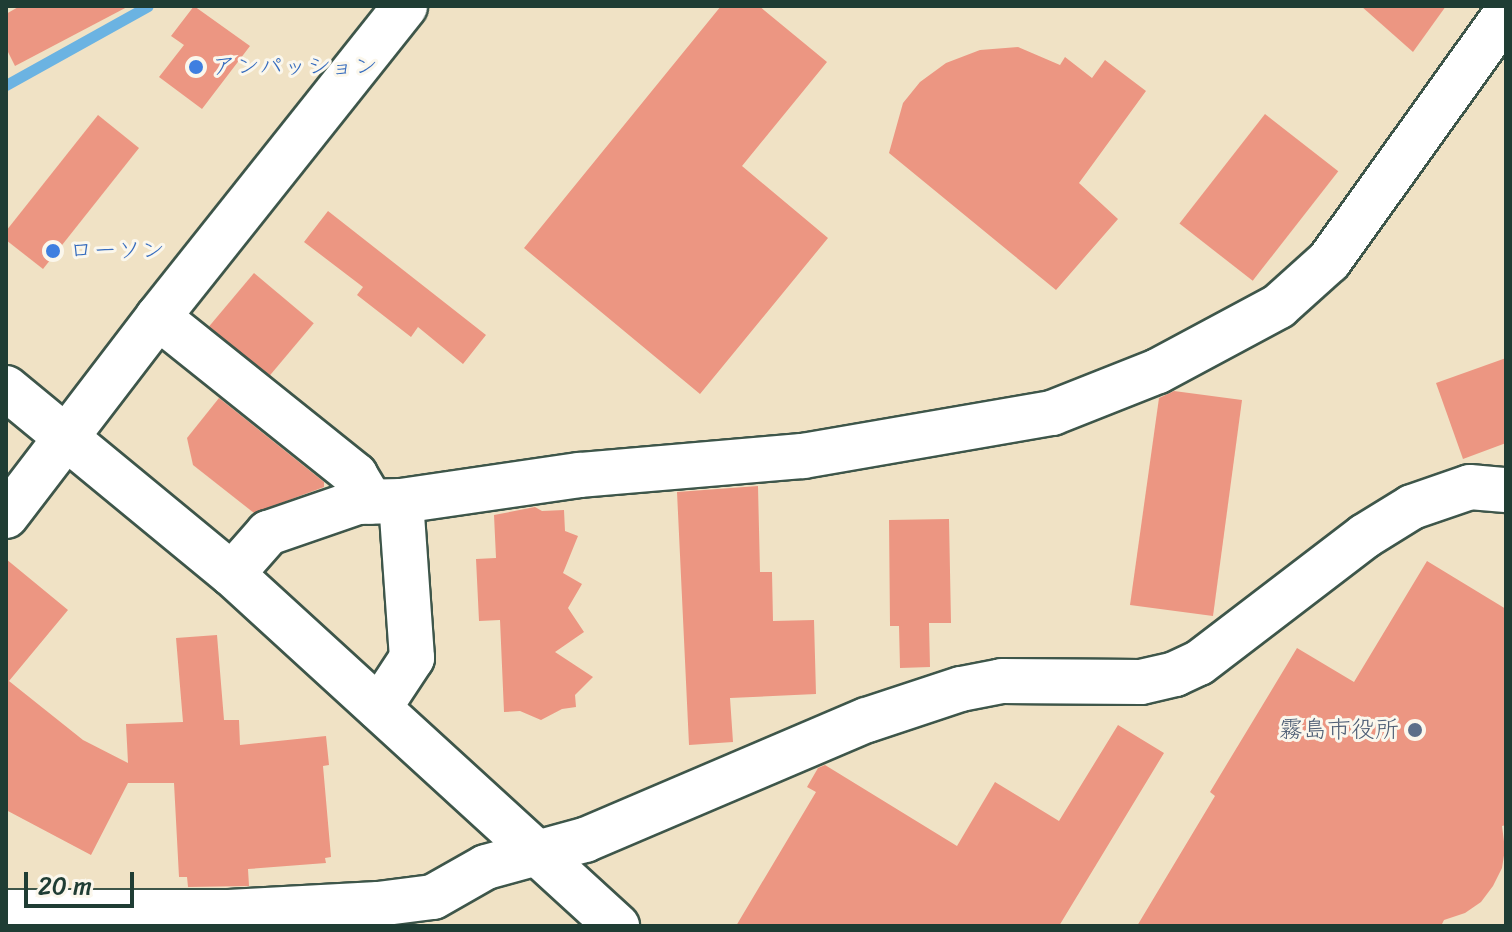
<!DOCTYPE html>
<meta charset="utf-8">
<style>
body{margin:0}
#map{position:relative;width:1512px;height:932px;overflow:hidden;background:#f0e2c5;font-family:Sriracha,"Klee One",sans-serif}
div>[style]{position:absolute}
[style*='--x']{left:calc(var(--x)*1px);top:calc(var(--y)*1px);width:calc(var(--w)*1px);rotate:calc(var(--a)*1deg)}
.stream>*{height:11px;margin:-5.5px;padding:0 5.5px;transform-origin:5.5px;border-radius:5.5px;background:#6bb3e2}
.building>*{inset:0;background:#ec9682;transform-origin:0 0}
.roads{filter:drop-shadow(2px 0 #3e564a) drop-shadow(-2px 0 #3e564a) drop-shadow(0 2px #3e564a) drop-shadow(0 -2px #3e564a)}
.minor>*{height:44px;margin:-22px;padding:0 22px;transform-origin:22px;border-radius:22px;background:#fff}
.dots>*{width:22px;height:22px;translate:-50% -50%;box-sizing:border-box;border:4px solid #fbf7ec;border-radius:50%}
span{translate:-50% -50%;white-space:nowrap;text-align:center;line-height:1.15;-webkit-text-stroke:6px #fbf7ec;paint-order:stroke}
.shop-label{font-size:24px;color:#366cbe}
.left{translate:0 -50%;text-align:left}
.service-label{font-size:24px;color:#4e5e75}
.right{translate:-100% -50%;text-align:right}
.frame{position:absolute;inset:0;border:8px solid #1f3d34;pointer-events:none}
.scale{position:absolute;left:24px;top:872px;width:110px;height:36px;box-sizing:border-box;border:4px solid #1f3d34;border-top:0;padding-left:10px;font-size:24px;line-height:28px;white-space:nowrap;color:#1f3d34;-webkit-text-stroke:6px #fbf7ec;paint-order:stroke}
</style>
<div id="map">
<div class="stream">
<div style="--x:6;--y:85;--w:162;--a:-29.1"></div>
</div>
<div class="building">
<div style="clip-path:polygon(20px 6px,129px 6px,15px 66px,6px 48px,6px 14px)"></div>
<div style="clip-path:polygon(194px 6px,250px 46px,202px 109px,159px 77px,184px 45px,171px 36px)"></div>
<div style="clip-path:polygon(721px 6px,759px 6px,827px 62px,742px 166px,828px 238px,700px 394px,524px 248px)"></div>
<div style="clip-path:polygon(1361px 6px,1446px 6px,1413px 52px)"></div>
<div style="clip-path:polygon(1018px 47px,1060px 65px,1065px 57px,1092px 78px,1105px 60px,1146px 91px,1079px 183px,1118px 219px,1056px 290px,889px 153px,903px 103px,920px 82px,946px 63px,980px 50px)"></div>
<div style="left:1265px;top:114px;width:93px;height:139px;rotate:38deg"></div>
<div style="clip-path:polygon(98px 115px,139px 148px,43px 269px,6px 240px,6px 231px)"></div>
<div style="clip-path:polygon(328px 211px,486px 335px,463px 364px,418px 327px,411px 337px,357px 295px,363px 287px,304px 242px)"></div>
<div style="left:254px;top:273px;width:78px;height:70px;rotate:40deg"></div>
<div style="clip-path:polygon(1506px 358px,1506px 443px,1463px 459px,1436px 383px)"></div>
<div style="clip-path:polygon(1174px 391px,1242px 400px,1213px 616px,1130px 605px,1159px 398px)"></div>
<div style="clip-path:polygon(219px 398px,324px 482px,324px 487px,254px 513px,193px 465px,187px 438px)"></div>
<div style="clip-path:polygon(758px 486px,760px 572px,772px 572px,773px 621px,814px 620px,816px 694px,730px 698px,733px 742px,689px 745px,677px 492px)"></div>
<div style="clip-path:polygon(535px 507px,542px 511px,564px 510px,565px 531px,578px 536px,563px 573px,582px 584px,568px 608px,584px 632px,555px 652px,593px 677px,575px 695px,576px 707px,562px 709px,541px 720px,520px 711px,504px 712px,500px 620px,479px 621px,476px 559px,496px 558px,494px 515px)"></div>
<div style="clip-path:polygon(949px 519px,951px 623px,929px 623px,930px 667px,900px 668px,899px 626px,890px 626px,889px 520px)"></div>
<div style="clip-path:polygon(6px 559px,68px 610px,9px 681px,83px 740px,128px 763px,126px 724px,183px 722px,176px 638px,217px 635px,224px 720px,239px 720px,240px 745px,326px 736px,329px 765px,323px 766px,331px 857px,325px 858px,326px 863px,248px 869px,249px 886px,188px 887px,187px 877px,179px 877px,174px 783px,128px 783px,91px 855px,6px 810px)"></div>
<div style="clip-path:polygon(1427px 561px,1506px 609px,1506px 825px,1502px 826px,1505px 849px,1502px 868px,1493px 886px,1481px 902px,1465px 913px,1444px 920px,1441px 926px,1137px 926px,1215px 796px,1210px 792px,1297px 648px,1354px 682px)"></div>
<div style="clip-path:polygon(1118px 725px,1164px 753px,1059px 926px,736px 926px,816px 792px,807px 787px,818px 768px,825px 765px,957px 846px,995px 782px,1059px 821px)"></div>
</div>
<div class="roads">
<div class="minor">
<div style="--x:158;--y:317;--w:253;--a:38.7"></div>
<div style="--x:355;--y:475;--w:31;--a:59"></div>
<div style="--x:6;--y:388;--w:293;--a:39.5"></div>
<div style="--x:232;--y:574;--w:522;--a:42.44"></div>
<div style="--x:6;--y:516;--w:250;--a:-52.6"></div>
<div style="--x:158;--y:317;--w:397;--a:-51.5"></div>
<div style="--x:232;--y:574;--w:55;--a:-48.7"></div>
<div style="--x:268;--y:533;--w:95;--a:-19"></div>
<div style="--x:358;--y:502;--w:43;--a:-1.3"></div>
<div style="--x:401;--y:501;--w:181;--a:-8.3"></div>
<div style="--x:580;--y:475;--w:224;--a:-4.9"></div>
<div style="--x:803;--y:456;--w:253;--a:-9.8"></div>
<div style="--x:1052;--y:413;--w:114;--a:-21.6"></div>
<div style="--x:1158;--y:371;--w:137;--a:-28.2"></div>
<div style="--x:1279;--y:306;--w:67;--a:-42"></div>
<div style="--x:1329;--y:261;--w:304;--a:-54.4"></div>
<div style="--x:379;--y:708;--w:60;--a:-56.6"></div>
<div style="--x:412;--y:658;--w:157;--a:-94"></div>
<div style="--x:6;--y:912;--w:223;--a:0"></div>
<div style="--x:229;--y:912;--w:149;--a:-3.1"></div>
<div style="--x:378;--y:904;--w:55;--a:-7.3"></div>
<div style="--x:433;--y:897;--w:61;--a:-29.5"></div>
<div style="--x:486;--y:867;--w:103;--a:-15.3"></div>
<div style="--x:585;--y:840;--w:306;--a:-23.1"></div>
<div style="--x:867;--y:720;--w:99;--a:-18.3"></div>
<div style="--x:961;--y:689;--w:42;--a:-11"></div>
<div style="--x:1002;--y:681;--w:139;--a:0.4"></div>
<div style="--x:1141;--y:682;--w:35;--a:-13"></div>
<div style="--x:1175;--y:674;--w:26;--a:-25"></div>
<div style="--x:1199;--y:663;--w:209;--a:-37.4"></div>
<div style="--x:1365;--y:536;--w:55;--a:-31.7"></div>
<div style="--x:1412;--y:507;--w:61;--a:-19"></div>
<div style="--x:1470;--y:487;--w:36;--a:5"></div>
</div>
</div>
<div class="dots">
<div style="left:196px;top:67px;background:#3f7fe0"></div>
<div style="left:53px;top:251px;background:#3f7fe0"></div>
<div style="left:1415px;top:730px;background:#5c6f8a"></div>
</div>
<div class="shop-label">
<span class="left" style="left:212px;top:67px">アンパッション</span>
<span class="left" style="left:69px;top:251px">ローソン</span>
</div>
<div class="service-label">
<span class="right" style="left:1399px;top:730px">霧島市役所</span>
</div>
<div class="frame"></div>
<div class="scale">20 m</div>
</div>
